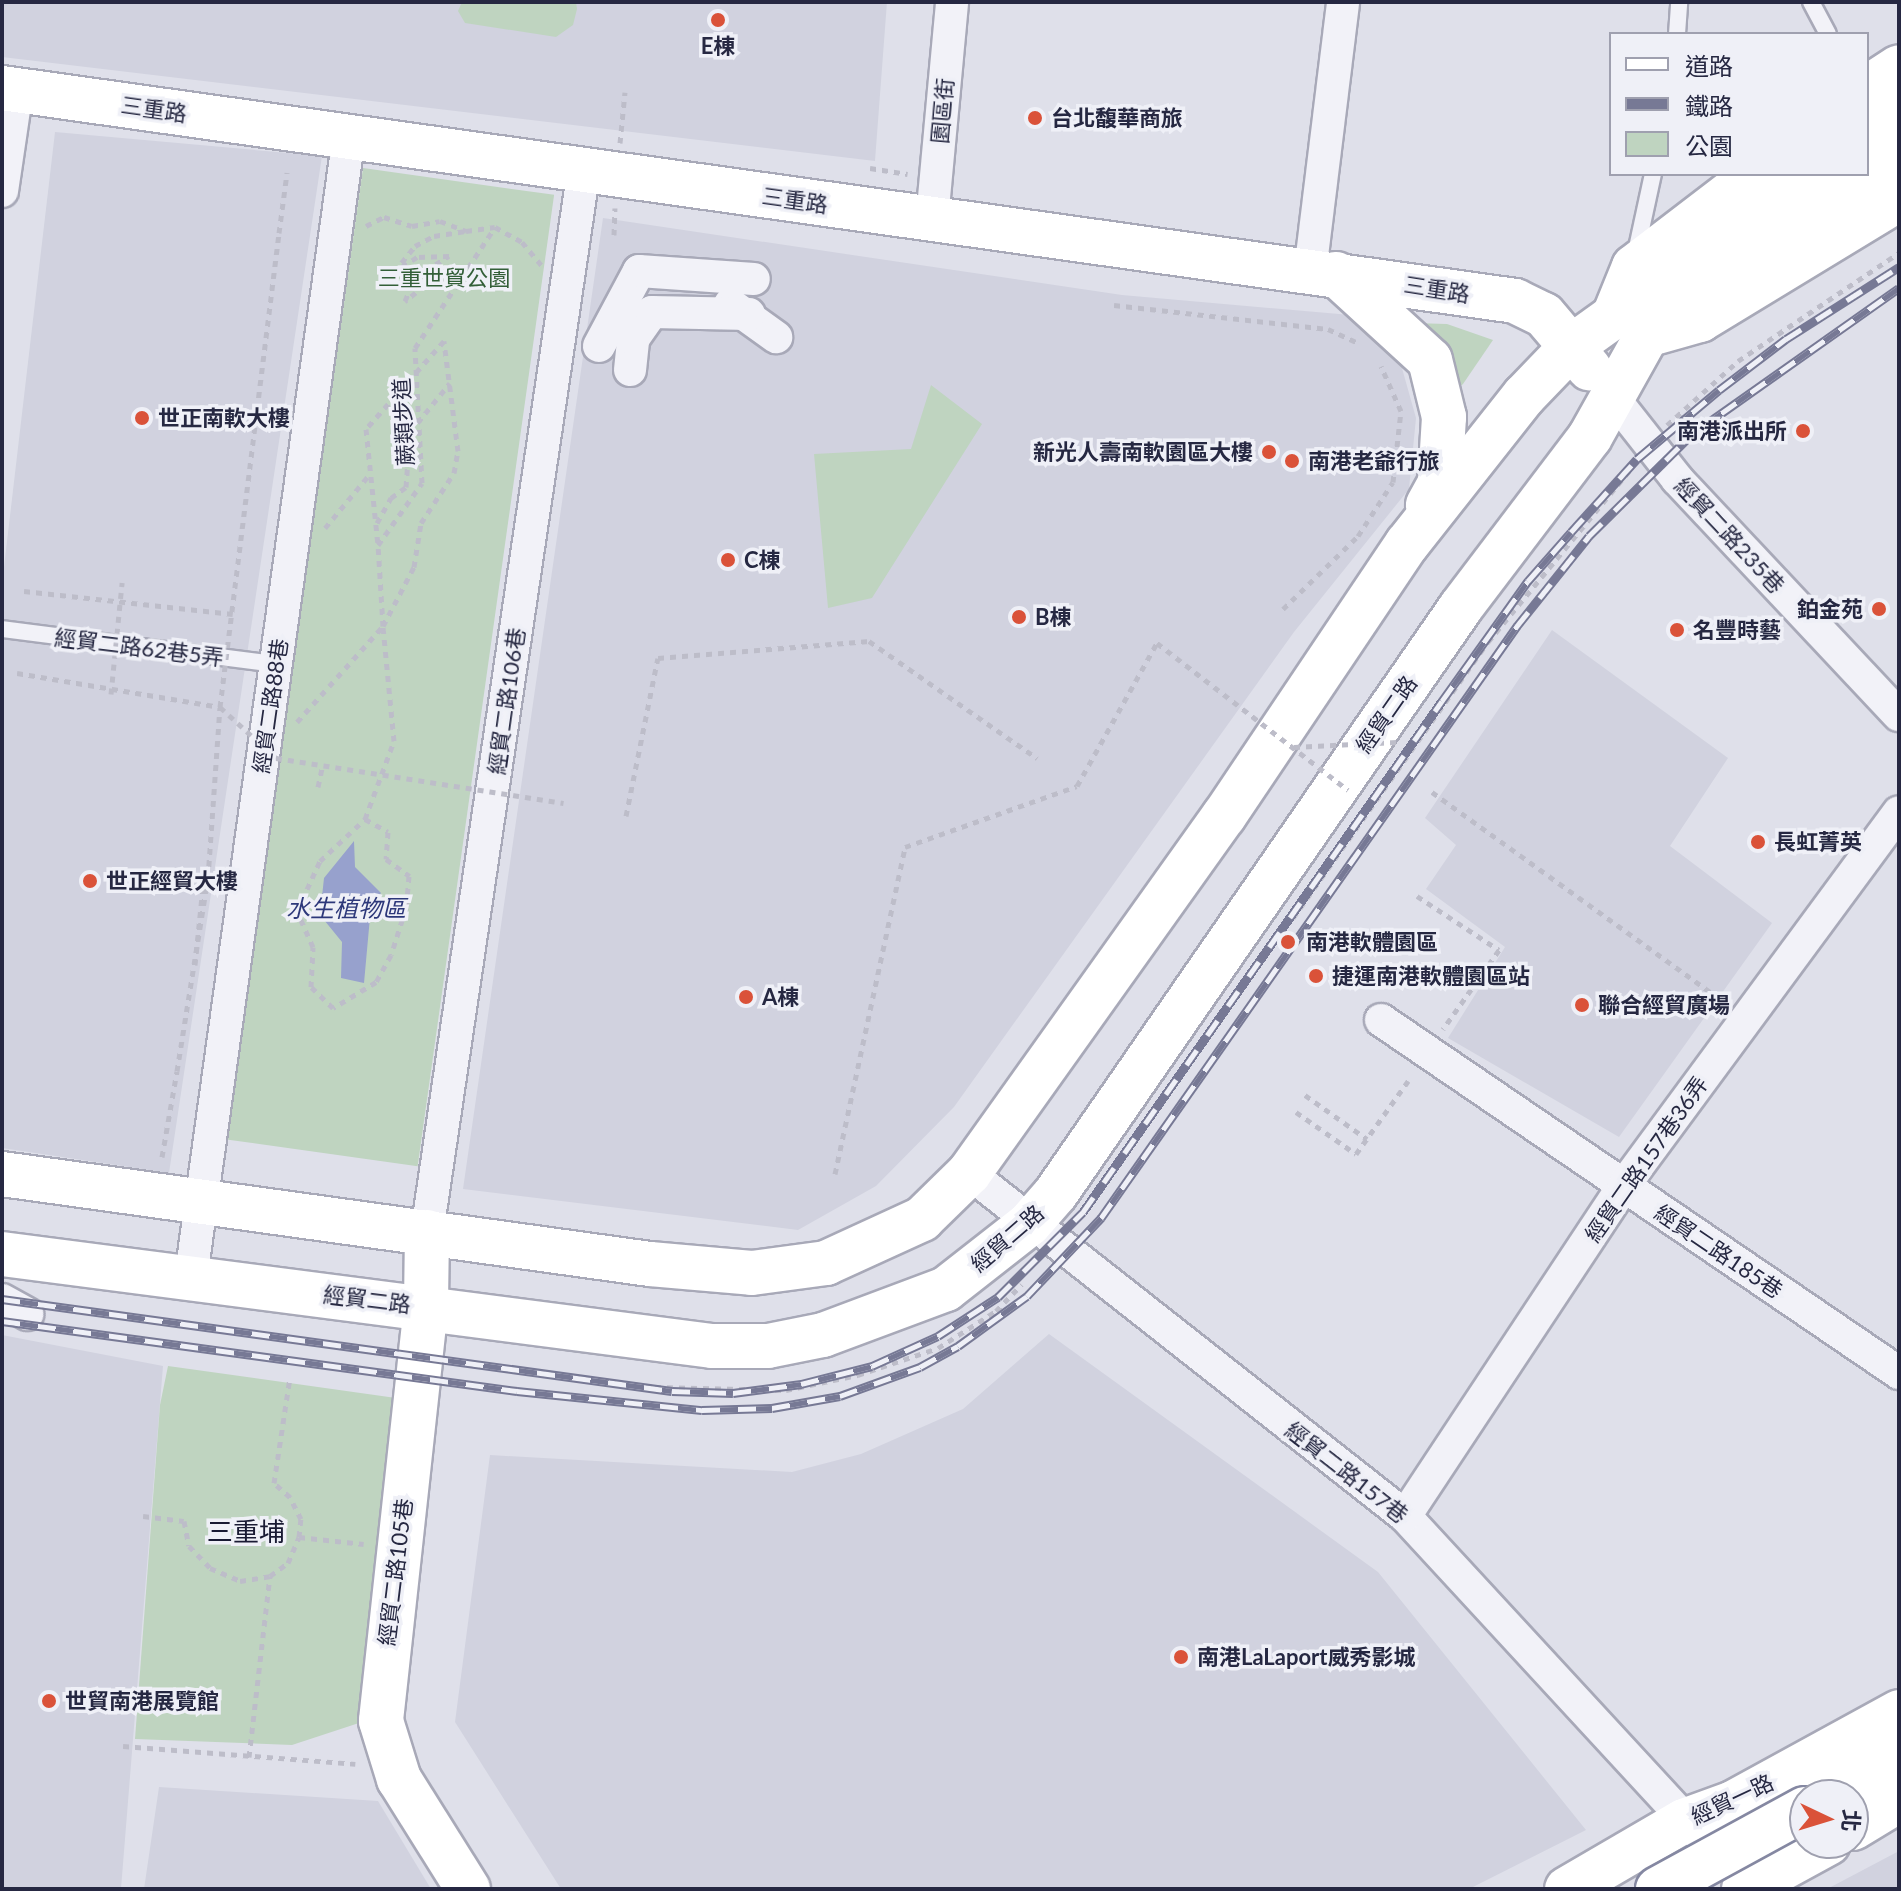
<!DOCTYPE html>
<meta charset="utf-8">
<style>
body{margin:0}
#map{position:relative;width:1901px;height:1891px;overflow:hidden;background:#dfe0ea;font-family:Lato,"Noto Sans TC",sans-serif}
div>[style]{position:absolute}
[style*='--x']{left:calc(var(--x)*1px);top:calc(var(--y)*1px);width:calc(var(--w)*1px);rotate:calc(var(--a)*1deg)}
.built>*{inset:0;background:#d1d2df}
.green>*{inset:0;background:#bfd4c0;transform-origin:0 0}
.water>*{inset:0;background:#97a1cd}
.path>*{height:5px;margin-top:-2.5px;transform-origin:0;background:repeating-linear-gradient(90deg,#bdbdc9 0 6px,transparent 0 12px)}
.roads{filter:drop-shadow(2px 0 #a8a9b8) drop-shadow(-2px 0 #a8a9b8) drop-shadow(0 2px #a8a9b8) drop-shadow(0 -2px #a8a9b8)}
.lane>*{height:16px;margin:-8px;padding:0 8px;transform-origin:8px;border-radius:8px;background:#f2f2f8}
.street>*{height:32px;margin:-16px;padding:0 16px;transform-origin:16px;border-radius:16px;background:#f2f2f8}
.secondary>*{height:44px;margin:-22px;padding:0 22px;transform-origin:22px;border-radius:22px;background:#fff}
.highway>*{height:44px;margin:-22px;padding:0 22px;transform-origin:22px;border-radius:22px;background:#fff}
.rail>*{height:9px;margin-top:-4.5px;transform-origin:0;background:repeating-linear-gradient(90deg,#eff0f7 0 18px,#777995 0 36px);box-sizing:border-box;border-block:2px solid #777995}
.path-bridge>*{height:5px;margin-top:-2.5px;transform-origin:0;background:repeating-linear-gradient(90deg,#bdbdc9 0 6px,transparent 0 12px)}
.bridges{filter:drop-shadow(2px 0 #8588a2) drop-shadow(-2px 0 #8588a2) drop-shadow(0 2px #8588a2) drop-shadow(0 -2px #8588a2)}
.highway-bridge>*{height:44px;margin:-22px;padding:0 22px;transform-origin:22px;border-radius:22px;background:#fff}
.dots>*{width:22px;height:22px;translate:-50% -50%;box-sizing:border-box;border:4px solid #eff0f7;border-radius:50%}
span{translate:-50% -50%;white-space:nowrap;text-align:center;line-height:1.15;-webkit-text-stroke:7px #eff0f7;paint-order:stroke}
.poi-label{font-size:22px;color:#262842;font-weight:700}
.left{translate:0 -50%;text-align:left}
.right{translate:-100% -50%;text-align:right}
.street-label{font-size:22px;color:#262842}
.park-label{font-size:22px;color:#335f38}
.water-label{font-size:24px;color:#2d387a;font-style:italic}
.quarter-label{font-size:26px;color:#191a33}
.frame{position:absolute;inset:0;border:4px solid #262842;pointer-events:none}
.legend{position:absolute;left:1609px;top:32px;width:260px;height:144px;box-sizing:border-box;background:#eff0f7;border:2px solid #9fa0af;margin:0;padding:10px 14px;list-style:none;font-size:24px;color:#262842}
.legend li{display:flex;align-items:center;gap:16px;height:40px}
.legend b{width:40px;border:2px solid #9fa0af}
.north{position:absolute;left:1789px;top:1779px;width:80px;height:80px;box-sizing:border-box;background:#eff0f7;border:2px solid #9fa0af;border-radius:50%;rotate:94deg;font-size:22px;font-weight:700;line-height:32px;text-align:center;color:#262842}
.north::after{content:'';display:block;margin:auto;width:28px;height:36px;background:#da5239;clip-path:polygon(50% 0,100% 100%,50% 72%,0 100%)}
</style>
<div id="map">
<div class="built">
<div style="clip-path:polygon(2px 2px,887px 2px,875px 161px,2px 57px)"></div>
<div style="clip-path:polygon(55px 132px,322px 156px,169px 1173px,2px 1148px,2px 584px)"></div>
<div style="clip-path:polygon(603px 218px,1122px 295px,1362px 316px,1398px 354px,1416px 418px,1409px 489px,1294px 632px,954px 1107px,876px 1186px,798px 1230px,463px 1189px)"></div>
<div style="clip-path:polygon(1552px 630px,1728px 758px,1670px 846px,1772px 923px,1619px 1137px,1448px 1038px,1505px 947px,1426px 889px,1456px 845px,1425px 818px)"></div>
<div style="clip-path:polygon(1049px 1334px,1378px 1572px,1586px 1830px,1469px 1889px,561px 1889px,455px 1722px,490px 1455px,792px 1472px,861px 1454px,963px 1409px)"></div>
<div style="clip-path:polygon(2px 1335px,163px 1366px,121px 1889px,2px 1889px)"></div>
<div style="clip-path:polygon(159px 1787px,378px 1801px,431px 1889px,144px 1889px)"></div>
<div style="clip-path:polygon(1899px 1851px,1899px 1889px,1827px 1889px)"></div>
</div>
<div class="green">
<div style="clip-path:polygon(462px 2px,576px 2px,577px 9px,573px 25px,556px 37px,465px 23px,458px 11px)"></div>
<div style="left:363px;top:168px;width:193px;height:981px;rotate:8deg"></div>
<div style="clip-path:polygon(1413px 323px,1447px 324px,1493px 340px,1463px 384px,1441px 403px)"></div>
<div style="clip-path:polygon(931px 385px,982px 424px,872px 598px,828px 608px,814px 454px,911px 449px)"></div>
<div style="clip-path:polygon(168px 1366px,396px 1398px,362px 1722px,292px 1745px,135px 1739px,160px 1405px)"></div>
</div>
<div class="water">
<div style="clip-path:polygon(354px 841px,355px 867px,381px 893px,371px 906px,364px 983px,341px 978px,342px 942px,320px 915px,324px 878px)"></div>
</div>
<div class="path">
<div style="--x:620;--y:143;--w:51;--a:-84.4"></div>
<div style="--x:870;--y:168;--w:38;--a:9"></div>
<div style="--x:366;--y:226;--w:20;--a:-27"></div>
<div style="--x:384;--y:217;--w:29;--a:18"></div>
<div style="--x:412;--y:226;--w:28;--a:-10"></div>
<div style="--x:440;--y:221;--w:28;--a:21"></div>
<div style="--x:466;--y:231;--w:29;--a:-8"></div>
<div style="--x:495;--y:227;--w:31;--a:29"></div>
<div style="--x:522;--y:242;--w:31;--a:50"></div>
<div style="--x:279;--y:233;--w:61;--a:-82.4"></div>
<div style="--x:614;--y:235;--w:27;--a:-88"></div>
<div style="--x:447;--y:282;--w:22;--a:172"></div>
<div style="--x:425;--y:285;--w:26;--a:141"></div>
<div style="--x:405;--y:301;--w:26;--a:-67"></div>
<div style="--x:415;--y:277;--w:40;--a:-32"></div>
<div style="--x:449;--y:256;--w:32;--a:178"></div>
<div style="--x:417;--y:257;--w:27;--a:147"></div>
<div style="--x:394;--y:272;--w:33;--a:-51"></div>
<div style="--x:415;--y:246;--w:21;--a:-28"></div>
<div style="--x:434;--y:236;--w:32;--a:-9"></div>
<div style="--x:1114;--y:305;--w:215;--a:6.4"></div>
<div style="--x:1328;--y:329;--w:31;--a:25"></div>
<div style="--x:1667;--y:425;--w:96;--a:-42"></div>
<div style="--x:1738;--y:361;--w:194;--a:-33.9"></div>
<div style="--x:377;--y:523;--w:29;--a:-61"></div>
<div style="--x:391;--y:498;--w:19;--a:-36"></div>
<div style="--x:406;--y:487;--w:55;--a:-85.8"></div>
<div style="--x:410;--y:432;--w:63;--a:-50.8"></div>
<div style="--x:325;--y:528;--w:70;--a:-50.2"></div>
<div style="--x:24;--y:591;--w:210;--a:6.3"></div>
<div style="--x:1283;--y:609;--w:105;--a:-44.2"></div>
<div style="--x:1358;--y:536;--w:64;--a:-57.1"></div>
<div style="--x:1393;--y:482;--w:71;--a:-83.6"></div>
<div style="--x:1401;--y:411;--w:49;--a:-114"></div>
<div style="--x:17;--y:673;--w:206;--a:9.5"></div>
<div style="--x:297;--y:722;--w:129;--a:-48.1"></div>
<div style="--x:383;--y:626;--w:67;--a:-62.3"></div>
<div style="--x:414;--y:567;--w:45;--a:-81"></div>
<div style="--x:421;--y:523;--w:60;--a:-56.6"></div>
<div style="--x:454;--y:473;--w:22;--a:-80"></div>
<div style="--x:458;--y:451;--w:111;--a:-97.3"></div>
<div style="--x:444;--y:341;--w:118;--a:131.6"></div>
<div style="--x:366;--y:429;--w:117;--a:84.1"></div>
<div style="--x:318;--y:787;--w:19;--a:-78"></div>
<div style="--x:1432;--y:792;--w:358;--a:35.7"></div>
<div style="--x:626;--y:816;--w:161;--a:-78.6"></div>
<div style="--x:658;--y:658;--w:212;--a:-4.6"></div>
<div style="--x:869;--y:641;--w:205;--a:34.9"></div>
<div style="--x:365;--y:819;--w:26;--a:29"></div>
<div style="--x:388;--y:832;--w:27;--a:94"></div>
<div style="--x:386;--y:859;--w:29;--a:36"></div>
<div style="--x:409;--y:876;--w:32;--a:95"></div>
<div style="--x:406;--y:908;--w:49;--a:107.7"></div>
<div style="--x:391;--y:955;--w:31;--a:119"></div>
<div style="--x:376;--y:982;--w:50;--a:148.8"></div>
<div style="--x:333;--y:1008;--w:30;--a:-136"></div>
<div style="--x:311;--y:987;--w:40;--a:-87.1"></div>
<div style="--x:313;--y:947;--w:39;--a:-114"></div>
<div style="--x:297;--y:911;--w:55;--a:-65.3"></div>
<div style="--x:320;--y:861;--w:62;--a:-43"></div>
<div style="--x:365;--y:819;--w:83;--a:-69.6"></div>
<div style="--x:394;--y:741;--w:115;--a:-95.5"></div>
<div style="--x:1417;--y:896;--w:98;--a:33.4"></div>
<div style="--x:1499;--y:950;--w:97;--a:125.3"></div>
<div style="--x:1293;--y:918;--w:338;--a:-54.8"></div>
<div style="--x:1488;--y:642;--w:228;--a:-50.5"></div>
<div style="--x:195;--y:965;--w:88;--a:-84.2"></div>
<div style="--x:204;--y:877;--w:4;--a:14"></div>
<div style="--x:1305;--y:1095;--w:76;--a:35.4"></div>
<div style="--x:1296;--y:1112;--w:73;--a:35"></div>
<div style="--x:1356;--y:1154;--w:90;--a:-54.5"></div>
<div style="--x:162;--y:1157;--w:87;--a:-80.1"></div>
<div style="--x:835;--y:1174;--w:334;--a:-77.9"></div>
<div style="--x:905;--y:847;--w:182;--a:-19.5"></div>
<div style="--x:1077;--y:786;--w:164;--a:-60.8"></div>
<div style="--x:467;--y:1364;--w:189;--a:7"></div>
<div style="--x:655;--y:1387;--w:131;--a:1.3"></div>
<div style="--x:786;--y:1390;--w:74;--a:-11.8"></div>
<div style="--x:858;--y:1375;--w:84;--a:-18.6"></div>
<div style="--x:938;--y:1348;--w:69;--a:-32.5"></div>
<div style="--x:996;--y:1311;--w:37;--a:-46"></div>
<div style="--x:143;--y:1516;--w:41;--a:7"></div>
<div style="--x:184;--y:1521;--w:25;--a:79"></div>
<div style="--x:189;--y:1546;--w:30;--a:46"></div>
<div style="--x:210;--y:1568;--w:33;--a:23"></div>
<div style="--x:240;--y:1581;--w:30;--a:-9"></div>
<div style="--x:270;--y:1576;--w:22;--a:-36"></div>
<div style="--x:288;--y:1563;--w:28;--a:-67"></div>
<div style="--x:299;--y:1537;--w:18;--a:-84"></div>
<div style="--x:301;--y:1519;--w:25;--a:-117"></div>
<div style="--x:290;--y:1497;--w:21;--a:-139"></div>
<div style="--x:274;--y:1483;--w:107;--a:-81.4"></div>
<div style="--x:299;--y:1537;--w:65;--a:6.1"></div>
<div style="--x:123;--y:1746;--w:233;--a:4.4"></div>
<div style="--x:249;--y:1757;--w:182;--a:-83.4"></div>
</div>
<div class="roads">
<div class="lane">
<div style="--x:1811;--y:2;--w:36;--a:62"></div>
<div style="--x:1677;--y:34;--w:32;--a:-86"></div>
<div style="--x:1635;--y:257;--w:85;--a:-77.8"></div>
<div style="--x:2;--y:629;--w:276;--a:7.3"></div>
</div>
<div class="street">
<div style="--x:2;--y:191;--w:102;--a:-81.6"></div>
<div style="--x:932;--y:219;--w:218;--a:-84.7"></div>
<div style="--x:1310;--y:272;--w:272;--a:-83"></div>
<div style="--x:730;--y:304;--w:57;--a:35.7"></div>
<div style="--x:599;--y:346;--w:85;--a:-61.9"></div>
<div style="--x:639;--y:271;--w:115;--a:4"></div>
<div style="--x:630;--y:370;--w:31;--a:-84"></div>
<div style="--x:633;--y:339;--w:33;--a:-55"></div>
<div style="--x:652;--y:312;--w:97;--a:1.2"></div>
<div style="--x:1611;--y:395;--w:107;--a:51.8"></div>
<div style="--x:1677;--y:479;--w:324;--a:46.8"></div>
<div style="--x:1381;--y:1020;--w:627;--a:34.27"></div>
<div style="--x:969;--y:1173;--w:555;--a:38.19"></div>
<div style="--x:1405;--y:1516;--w:434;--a:47.3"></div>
<div style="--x:427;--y:1232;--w:1075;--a:-81.6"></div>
<div style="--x:191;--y:1276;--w:1151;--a:-82.11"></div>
<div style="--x:2;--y:1300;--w:29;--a:29"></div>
<div style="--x:1405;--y:1516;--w:397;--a:-56.5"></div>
<div style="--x:1624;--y:1185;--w:463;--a:-53.6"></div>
</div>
<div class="secondary">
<div style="--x:2;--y:88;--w:1528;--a:8.01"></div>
<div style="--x:1515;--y:301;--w:32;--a:26"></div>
<div style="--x:1544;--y:315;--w:70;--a:49.7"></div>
<div style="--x:1867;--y:88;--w:38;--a:-33"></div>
<div style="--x:1867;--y:134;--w:40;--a:-37"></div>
<div style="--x:1336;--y:274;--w:127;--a:42.5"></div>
<div style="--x:1430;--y:360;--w:59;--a:76.2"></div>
<div style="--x:1444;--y:417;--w:66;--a:93.5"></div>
<div style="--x:1440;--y:483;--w:25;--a:119"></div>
<div style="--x:1614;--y:316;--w:53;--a:-67.8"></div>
<div style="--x:1634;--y:267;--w:153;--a:-37.5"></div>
<div style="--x:1657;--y:332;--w:45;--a:-15.6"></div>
<div style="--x:1700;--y:320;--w:233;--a:-31.3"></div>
<div style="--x:2;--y:1174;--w:654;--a:7.91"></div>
<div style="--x:650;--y:1264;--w:102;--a:5"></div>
<div style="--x:752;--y:1273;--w:75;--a:-7.7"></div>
<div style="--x:826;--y:1263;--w:106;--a:-24.6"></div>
<div style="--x:922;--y:1219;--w:66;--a:-44.4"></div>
<div style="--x:969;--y:1173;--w:439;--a:-54.5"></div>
<div style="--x:1224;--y:816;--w:328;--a:-56.1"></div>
<div style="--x:1407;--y:544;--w:189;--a:-51.7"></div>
<div style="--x:1524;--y:396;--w:68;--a:-46.2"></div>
<div style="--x:1571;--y:347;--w:297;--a:-35.7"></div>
<div style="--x:427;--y:1232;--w:74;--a:90.8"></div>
<div style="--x:426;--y:1306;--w:417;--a:96.2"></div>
<div style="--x:381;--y:1721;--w:61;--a:72.8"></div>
<div style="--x:399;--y:1779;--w:130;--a:57.9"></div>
<div style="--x:2;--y:1254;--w:716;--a:7.38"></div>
<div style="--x:712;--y:1346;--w:56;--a:0"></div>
<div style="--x:768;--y:1346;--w:56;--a:-11.3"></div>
<div style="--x:823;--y:1335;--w:131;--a:-20.5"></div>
<div style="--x:946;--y:1289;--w:105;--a:-38.1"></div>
<div style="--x:1029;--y:1224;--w:41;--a:-48.9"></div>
<div style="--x:1056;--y:1193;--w:712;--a:-55.35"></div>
<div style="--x:1461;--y:607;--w:213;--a:-52.8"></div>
<div style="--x:1590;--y:437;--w:117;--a:-60.8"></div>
<div style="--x:1647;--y:335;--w:62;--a:-46.3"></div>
<div style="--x:1690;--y:290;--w:246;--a:-31.9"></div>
<div style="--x:1853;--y:1828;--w:54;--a:-31.3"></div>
<div style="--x:1567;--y:1889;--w:135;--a:-30.2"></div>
<div style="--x:1684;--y:1821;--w:52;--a:-20.2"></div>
<div style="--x:1733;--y:1803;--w:189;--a:-28.7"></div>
<div style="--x:1744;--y:1889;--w:96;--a:-28.7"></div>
</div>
<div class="highway">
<div style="--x:1831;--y:1795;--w:77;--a:-28.6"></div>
</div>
</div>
<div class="rail">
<div style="--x:2;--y:1299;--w:676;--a:7.82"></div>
<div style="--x:672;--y:1391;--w:61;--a:1.9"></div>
<div style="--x:733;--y:1393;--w:69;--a:-7.5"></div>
<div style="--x:801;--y:1384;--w:73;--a:-14.2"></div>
<div style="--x:872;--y:1366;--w:72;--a:-24.4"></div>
<div style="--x:938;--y:1336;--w:72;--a:-33"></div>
<div style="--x:998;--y:1297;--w:120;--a:-45"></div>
<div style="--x:1083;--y:1212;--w:625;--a:-54.91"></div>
<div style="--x:1442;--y:701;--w:148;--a:-54.4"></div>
<div style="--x:1528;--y:581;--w:65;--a:-48.7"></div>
<div style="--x:1571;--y:532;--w:98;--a:-47.9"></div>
<div style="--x:1637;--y:459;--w:107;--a:-40.1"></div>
<div style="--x:1719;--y:390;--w:84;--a:-37.3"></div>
<div style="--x:1786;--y:339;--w:134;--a:-32.5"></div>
<div style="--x:2;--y:1321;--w:520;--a:7.74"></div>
<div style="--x:517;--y:1391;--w:186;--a:5.9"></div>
<div style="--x:702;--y:1410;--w:70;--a:-1.6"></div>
<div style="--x:772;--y:1408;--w:69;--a:-10"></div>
<div style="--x:840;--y:1396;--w:85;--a:-19.9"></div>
<div style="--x:920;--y:1367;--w:43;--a:-28.9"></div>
<div style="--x:958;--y:1346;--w:85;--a:-35.9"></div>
<div style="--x:1027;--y:1296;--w:108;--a:-46.5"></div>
<div style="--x:1101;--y:1218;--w:724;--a:-54.9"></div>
<div style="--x:1517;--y:626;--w:115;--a:-51.3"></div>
<div style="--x:1589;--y:536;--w:145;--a:-44.7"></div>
<div style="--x:1692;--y:434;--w:253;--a:-35.2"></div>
</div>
<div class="path-bridge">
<div style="--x:383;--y:626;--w:81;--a:-93.5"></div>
<div style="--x:378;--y:545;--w:76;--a:-54.6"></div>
<div style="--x:422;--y:483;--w:135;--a:-93"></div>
<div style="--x:415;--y:348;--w:145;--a:-56.5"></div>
<div style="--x:1157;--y:643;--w:241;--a:37.6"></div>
<div style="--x:111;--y:694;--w:112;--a:-84.3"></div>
<div style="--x:220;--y:707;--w:76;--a:42.3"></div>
<div style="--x:276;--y:758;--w:291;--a:8.9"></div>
<div style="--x:1294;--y:747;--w:103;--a:-2.8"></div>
<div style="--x:177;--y:1071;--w:195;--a:-80.9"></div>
<div style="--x:208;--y:878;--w:171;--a:-86"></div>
<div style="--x:220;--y:707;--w:478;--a:-82.9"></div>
</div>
<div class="bridges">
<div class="highway-bridge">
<div style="--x:1658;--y:1889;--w:167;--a:-28.6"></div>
</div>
</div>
<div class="dots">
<div style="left:718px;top:20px;background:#da5239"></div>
<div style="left:1035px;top:118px;background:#da5239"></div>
<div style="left:142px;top:418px;background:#da5239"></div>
<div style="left:1803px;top:431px;background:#da5239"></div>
<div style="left:1269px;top:452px;background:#da5239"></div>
<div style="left:1292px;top:461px;background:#da5239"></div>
<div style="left:728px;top:560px;background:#da5239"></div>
<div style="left:1879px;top:609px;background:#da5239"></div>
<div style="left:1019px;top:617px;background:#da5239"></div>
<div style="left:1677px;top:630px;background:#da5239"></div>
<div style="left:1758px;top:842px;background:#da5239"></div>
<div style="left:90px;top:881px;background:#da5239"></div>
<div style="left:1288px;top:942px;background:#da5239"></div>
<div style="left:1316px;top:976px;background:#da5239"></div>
<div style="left:746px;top:997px;background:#da5239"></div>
<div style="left:1582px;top:1005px;background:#da5239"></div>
<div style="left:1181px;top:1657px;background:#da5239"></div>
<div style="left:49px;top:1701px;background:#da5239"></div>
</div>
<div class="poi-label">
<span style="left:718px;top:46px">E棟</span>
<span class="left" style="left:1051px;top:118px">台北馥華商旅</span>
<span class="left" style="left:158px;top:418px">世正南軟大樓</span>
<span class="right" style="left:1787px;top:431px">南港派出所</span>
<span class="right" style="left:1253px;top:452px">新光人壽南軟園區大樓</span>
<span class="left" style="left:1308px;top:461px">南港老爺行旅</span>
<span class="left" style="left:744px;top:560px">C棟</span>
<span class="right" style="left:1863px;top:609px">鉑金苑</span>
<span class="left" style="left:1035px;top:617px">B棟</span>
<span class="left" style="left:1693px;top:630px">名豐時藝</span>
<span class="left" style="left:1774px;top:842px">長虹菁英</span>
<span class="left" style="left:106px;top:881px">世正經貿大樓</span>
<span class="left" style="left:1306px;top:942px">南港軟體園區</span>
<span class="left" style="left:1332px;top:976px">捷運南港軟體園區站</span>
<span class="left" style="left:762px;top:997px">A棟</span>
<span class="left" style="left:1598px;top:1005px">聯合經貿廣場</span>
<span class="left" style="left:1197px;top:1657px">南港LaLaport威秀影城</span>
<span class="left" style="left:65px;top:1701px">世貿南港展覽館</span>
</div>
<div class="street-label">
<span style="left:154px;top:109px;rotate:8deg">三重路</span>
<span style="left:942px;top:111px;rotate:-85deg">園區街</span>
<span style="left:795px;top:200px;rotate:8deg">三重路</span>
<span style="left:1437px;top:289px;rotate:9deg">三重路</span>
<span style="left:403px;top:422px;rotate:-93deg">蕨類步道</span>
<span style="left:1730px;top:535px;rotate:47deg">經貿二路235巷</span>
<span style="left:139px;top:647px;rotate:7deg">經貿二路62巷5弄</span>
<span style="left:506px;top:701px;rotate:-82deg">經貿二路106巷</span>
<span style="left:270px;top:706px;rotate:-82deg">經貿二路88巷</span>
<span style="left:1386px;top:714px;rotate:-55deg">經貿二路</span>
<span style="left:1646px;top:1159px;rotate:-55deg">經貿二路157巷36弄</span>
<span style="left:1007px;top:1238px;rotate:-41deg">經貿二路</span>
<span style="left:1719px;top:1251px;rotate:34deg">經貿二路185巷</span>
<span style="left:367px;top:1299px;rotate:7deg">經貿二路</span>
<span style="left:1347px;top:1472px;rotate:38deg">經貿二路157巷</span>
<span style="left:395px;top:1572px;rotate:-83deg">經貿二路105巷</span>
<span style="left:1732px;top:1799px;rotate:-25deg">經貿一路</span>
</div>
<div class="park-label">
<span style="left:444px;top:278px">三重世貿公園</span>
</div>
<div class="water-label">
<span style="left:346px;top:908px">水生植物區</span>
</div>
<div class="quarter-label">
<span style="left:246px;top:1532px">三重埔</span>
</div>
<div class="frame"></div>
<ul class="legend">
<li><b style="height:10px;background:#fff"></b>道路</li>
<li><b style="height:10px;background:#777995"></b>鐵路</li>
<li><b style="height:22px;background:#bfd4c0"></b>公園</li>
</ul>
<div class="north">北</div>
</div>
